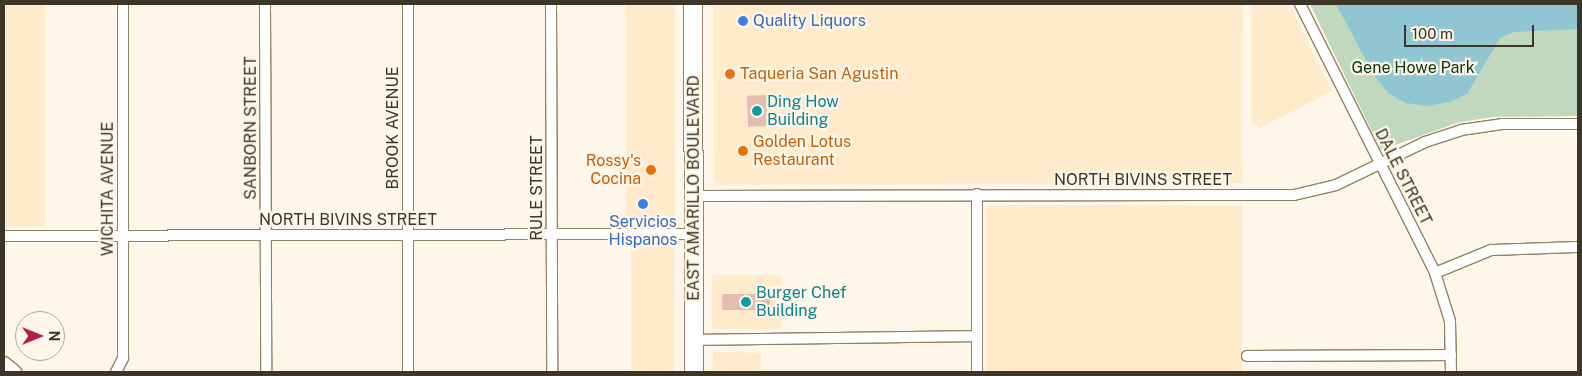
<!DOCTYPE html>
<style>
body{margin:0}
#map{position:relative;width:1582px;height:376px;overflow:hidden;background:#fef6e9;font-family:"Public Sans",sans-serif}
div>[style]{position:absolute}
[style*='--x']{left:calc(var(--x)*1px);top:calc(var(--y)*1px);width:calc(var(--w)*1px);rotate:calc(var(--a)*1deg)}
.built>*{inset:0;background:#ffebcc;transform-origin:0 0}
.green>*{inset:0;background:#c0d9be}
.water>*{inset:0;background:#8fc6d2}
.building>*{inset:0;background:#e3bdaf;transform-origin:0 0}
.roads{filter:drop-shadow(1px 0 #948164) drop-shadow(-1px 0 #948164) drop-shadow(0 1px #948164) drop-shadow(0 -1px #948164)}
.street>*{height:10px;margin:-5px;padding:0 5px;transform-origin:5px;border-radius:5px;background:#fff}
.secondary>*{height:14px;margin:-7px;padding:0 7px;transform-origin:7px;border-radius:7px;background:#fff}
.highway>*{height:18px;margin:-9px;padding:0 9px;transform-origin:9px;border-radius:9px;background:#fff}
.dots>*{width:14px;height:14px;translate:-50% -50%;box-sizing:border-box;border:2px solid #fef6e9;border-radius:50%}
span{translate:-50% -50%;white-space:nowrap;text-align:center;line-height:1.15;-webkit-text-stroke:4.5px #fef6e9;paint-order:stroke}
.shop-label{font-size:16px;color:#366cbe}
.left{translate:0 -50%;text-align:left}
.park-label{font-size:16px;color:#073708}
.food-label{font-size:16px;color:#c56008}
.right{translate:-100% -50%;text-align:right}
.culture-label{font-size:16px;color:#0d838f}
.street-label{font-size:16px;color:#3e3529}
.frame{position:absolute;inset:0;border:5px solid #3e3529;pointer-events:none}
.north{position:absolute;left:15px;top:311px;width:50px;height:50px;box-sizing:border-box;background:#fef6e9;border:1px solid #b1a99c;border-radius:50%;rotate:90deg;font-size:14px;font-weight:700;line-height:20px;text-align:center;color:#3e3529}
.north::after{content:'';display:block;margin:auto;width:18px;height:22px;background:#b01f4d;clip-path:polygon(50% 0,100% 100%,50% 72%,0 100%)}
.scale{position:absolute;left:1404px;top:25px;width:130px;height:22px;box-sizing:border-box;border:2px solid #3e3529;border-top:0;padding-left:6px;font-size:15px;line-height:18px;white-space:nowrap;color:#3e3529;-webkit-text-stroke:4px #fef6e9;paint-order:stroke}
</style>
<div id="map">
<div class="built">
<div style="left:4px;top:4px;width:41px;height:222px"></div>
<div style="left:626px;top:4px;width:49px;height:219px"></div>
<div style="clip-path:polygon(713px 4px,1243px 4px,1242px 183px,717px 185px,714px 179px)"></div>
<div style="clip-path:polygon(1251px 4px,1289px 4px,1332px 91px,1259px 128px,1251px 120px)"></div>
<div style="clip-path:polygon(991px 205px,1242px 205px,1242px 372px,986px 372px,986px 210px)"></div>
<div style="left:674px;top:242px;width:130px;height:43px;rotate:90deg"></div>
<div style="left:781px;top:275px;width:54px;height:69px;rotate:90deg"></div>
<div style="left:713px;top:352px;width:48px;height:20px;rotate:1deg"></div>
</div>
<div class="green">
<div style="clip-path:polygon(1310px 4px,1578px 4px,1578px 116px,1493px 117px,1460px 122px,1381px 150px)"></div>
</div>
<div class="water">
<div style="clip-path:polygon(1336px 4px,1578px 4px,1578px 29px,1514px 32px,1500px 38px,1467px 94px,1450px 102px,1427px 106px,1406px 103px,1389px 94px,1373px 74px)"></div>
</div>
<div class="building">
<div style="left:767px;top:95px;width:31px;height:20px;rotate:88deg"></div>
<div style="left:722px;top:294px;width:48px;height:16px"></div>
</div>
<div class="roads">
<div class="street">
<div style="--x:265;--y:4;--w:368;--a:89.8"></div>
<div style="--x:408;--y:4;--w:368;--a:90"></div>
<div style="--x:551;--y:4;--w:368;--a:89.8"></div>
<div style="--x:1300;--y:4;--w:301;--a:63.3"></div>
<div style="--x:1435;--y:273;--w:50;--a:72.6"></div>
<div style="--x:1450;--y:321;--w:51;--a:88.9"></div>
<div style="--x:977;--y:194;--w:178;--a:90"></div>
<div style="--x:693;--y:196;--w:601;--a:-0.1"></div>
<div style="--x:1294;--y:195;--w:43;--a:-13.4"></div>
<div style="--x:1336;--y:185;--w:99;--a:-25.8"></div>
<div style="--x:1425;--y:142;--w:38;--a:-18"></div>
<div style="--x:1461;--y:130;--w:41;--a:-8.3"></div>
<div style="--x:1502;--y:124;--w:76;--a:0"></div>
<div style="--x:4;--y:236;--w:689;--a:-0.17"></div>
<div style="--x:1435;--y:273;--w:61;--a:-22.3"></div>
<div style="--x:1491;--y:250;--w:87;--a:-2"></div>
<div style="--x:694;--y:340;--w:283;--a:-0.8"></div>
<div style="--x:1247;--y:356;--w:204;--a:-0.3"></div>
<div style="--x:116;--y:372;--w:16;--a:-63"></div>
<div style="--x:123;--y:358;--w:354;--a:-90"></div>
</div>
<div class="secondary">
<div style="--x:4;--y:364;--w:13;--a:39"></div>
</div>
<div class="highway">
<div style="--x:693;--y:4;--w:368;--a:89.8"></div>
</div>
</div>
<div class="dots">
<div style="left:743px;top:21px;background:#3f7fe0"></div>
<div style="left:730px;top:74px;background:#e8710a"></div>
<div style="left:757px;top:111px;background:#0f9aa8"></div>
<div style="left:743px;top:151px;background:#e8710a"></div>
<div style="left:651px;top:170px;background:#e8710a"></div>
<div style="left:643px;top:204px;background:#3f7fe0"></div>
<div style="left:746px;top:302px;background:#0f9aa8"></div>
</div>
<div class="shop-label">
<span class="left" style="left:753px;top:21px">Quality Liquors</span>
<span style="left:643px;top:231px">Servicios<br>Hispanos</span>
</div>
<div class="park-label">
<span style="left:1413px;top:68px">Gene Howe Park</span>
</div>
<div class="food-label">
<span class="left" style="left:740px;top:74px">Taqueria San Agustin</span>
<span class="left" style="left:753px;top:151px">Golden Lotus<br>Restaurant</span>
<span class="right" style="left:641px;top:170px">Rossy's<br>Cocina</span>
</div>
<div class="culture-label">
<span class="left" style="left:767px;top:111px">Ding How<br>Building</span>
<span class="left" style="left:756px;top:302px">Burger Chef<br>Building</span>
</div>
<div class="street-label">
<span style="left:251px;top:128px;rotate:-90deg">SANBORN STREET</span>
<span style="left:393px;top:128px;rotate:-90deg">BROOK AVENUE</span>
<span style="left:1403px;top:177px;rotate:63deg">DALE STREET</span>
<span style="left:1143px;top:180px">NORTH BIVINS STREET</span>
<span style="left:537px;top:188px;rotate:-90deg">RULE STREET</span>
<span style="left:694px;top:188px;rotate:-90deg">EAST AMARILLO BOULEVARD</span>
<span style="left:108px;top:189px;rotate:-90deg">WICHITA AVENUE</span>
<span style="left:348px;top:220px">NORTH BIVINS STREET</span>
</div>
<div class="frame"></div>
<div class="north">N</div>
<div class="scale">100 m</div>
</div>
